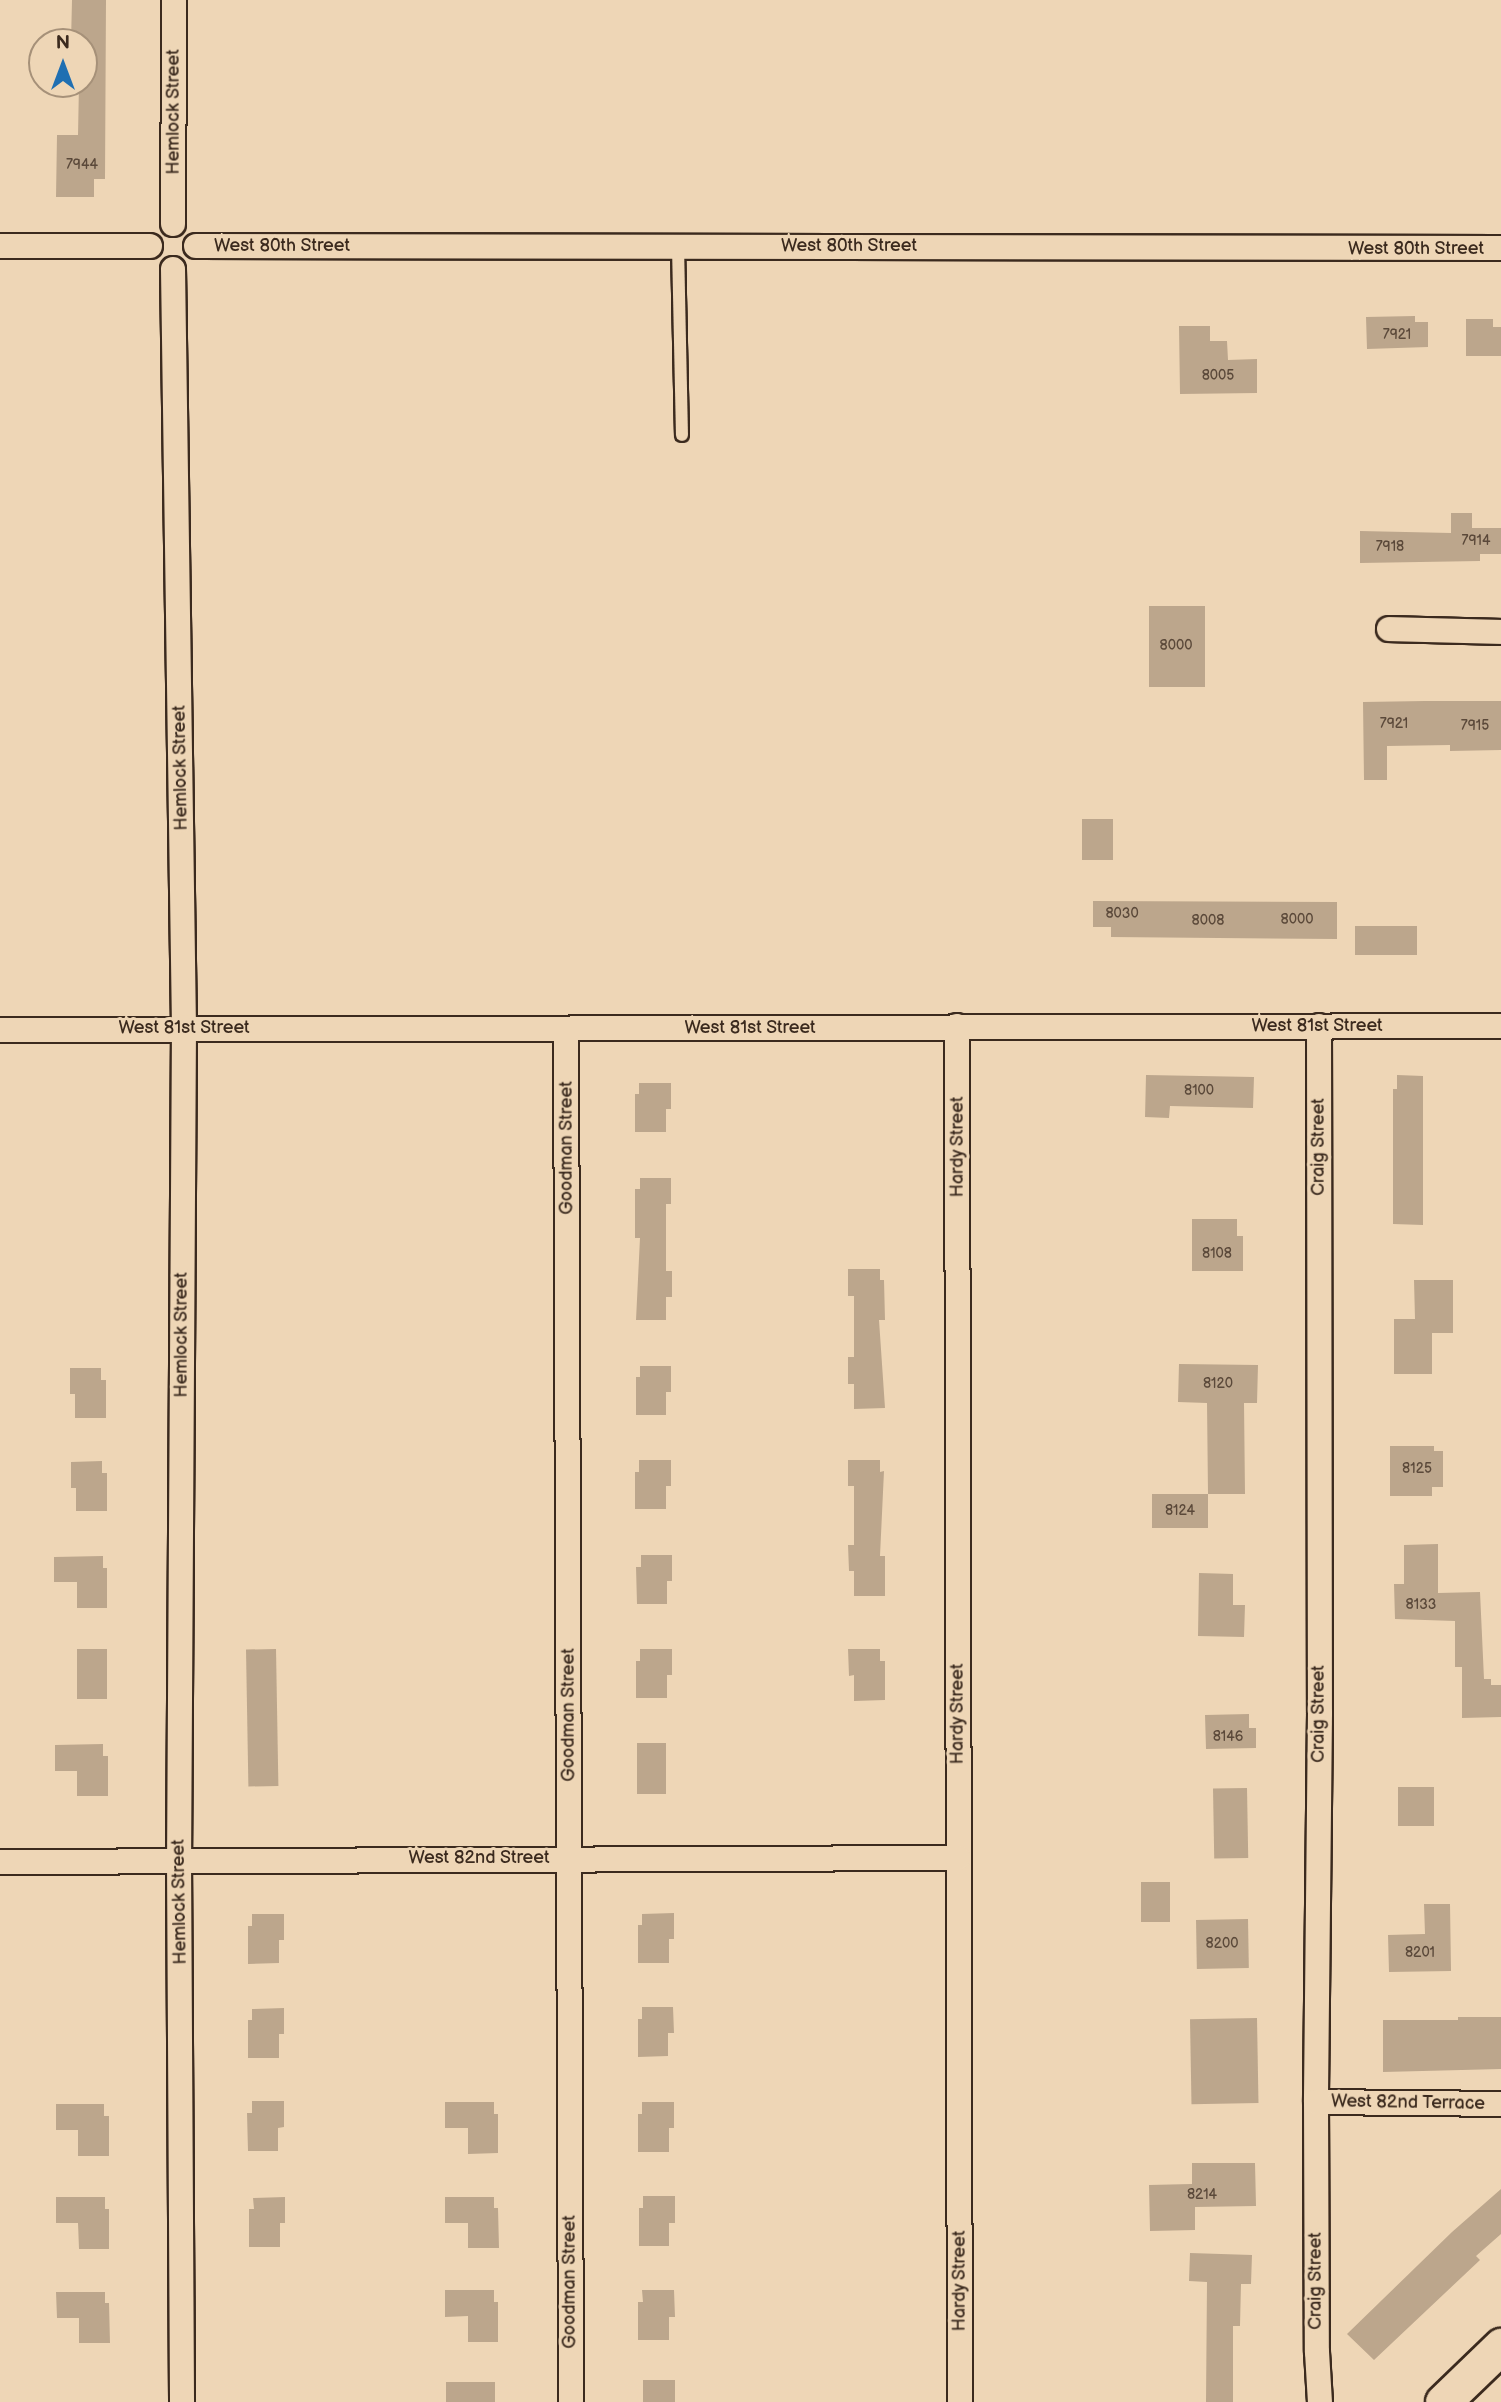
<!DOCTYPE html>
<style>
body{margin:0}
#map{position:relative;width:1501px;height:2402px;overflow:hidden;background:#eed6b6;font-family:"Balsamiq Sans",sans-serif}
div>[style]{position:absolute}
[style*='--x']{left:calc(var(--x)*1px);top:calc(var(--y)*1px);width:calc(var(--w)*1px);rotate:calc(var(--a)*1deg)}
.building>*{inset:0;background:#bca68c;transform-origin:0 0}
.roads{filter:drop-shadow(2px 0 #3b2a1e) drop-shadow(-2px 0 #3b2a1e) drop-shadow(0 2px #3b2a1e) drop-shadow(0 -2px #3b2a1e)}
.service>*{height:12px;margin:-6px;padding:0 6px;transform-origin:6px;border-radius:6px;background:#eed6b6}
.minor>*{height:24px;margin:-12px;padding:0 12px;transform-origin:12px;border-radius:12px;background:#eed6b6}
.secondary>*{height:35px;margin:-17.5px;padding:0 17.5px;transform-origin:17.5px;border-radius:17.5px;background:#eed6b6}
span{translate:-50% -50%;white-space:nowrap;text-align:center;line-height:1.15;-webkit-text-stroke:6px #eed6b6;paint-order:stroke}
.number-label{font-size:14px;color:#5b493a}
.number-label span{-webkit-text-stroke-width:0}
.street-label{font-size:18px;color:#3b2a1e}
.north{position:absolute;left:28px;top:28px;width:70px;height:70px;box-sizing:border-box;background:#eed6b6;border:2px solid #a69179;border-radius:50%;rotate:0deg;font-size:19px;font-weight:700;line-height:28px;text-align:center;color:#3b2a1e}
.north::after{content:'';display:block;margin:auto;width:24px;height:32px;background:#1f6fb2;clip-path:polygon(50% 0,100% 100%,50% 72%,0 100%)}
</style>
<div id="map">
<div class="building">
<div style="clip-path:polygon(72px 0,106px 0,105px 179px,94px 179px,94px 197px,56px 197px,57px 135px,78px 135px,79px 84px,84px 84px,84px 42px,71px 42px)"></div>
<div style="clip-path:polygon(1415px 316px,1415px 322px,1428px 322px,1428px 347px,1367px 349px,1366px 317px)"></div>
<div style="clip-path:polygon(1466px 319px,1493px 319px,1493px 327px,1501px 327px,1501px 356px,1466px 356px)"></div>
<div style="clip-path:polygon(1179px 326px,1210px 326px,1210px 341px,1227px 341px,1228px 360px,1257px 359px,1257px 393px,1180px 394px)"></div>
<div style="clip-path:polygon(1451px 513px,1472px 513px,1472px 528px,1501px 528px,1501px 554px,1480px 554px,1480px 561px,1360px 563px,1360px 531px,1451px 533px)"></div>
<div style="left:1149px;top:606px;width:56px;height:81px"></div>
<div style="clip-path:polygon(1425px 701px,1501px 701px,1501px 750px,1450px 751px,1450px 745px,1387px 746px,1387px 780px,1364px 780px,1363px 702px)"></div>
<div style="left:1082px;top:819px;width:31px;height:41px"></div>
<div style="clip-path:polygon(1093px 901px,1337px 902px,1337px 939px,1111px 937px,1111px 927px,1093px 927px)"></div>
<div style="left:1355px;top:926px;width:62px;height:29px"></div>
<div style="clip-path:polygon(1146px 1075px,1254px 1077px,1253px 1108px,1170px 1106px,1169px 1118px,1145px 1117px)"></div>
<div style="clip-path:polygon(1397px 1075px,1423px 1076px,1423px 1225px,1393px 1224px,1393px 1089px,1397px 1089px)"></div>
<div style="clip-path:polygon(639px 1083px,671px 1083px,671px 1109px,666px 1109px,666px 1132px,635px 1132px,635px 1094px,639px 1094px)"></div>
<div style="clip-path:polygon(640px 1178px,671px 1178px,671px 1204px,666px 1204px,666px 1271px,672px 1271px,672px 1297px,666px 1297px,666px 1320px,636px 1320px,640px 1238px,635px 1238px,635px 1189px,640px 1189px)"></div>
<div style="clip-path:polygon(1192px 1219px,1237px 1219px,1237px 1236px,1243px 1236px,1243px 1271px,1192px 1271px)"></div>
<div style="clip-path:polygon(848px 1269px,880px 1269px,880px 1280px,884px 1280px,885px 1320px,879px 1320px,885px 1408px,854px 1409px,854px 1384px,848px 1384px,848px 1357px,854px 1357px,854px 1296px,848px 1296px)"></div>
<div style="clip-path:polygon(1414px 1280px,1453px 1280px,1453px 1333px,1432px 1333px,1432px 1374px,1394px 1374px,1394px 1319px,1415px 1319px)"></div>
<div style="clip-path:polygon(1179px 1364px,1258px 1365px,1257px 1403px,1244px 1403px,1245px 1494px,1208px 1494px,1207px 1403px,1178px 1402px)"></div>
<div style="clip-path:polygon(640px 1366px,671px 1366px,671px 1392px,666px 1392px,666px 1415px,636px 1415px,636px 1377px,640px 1377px)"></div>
<div style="clip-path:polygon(70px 1368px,101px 1368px,101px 1380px,106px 1380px,106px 1418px,75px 1418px,75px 1394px,70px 1394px)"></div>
<div style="clip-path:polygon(1390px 1446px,1434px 1446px,1434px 1451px,1443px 1451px,1443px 1487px,1432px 1487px,1432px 1496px,1390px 1496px)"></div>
<div style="clip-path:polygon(639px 1460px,671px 1460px,671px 1486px,666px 1486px,666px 1509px,635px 1509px,635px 1472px,639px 1472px)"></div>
<div style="clip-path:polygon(848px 1460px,880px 1460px,880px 1472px,884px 1471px,880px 1556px,885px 1556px,885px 1596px,854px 1596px,854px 1571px,849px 1571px,848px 1545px,854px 1545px,854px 1486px,848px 1486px)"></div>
<div style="clip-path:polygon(102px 1461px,102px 1473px,107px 1473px,107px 1511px,76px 1511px,76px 1488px,71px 1488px,71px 1462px)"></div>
<div style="left:1152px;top:1494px;width:56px;height:34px"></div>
<div style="clip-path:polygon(1438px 1544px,1438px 1593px,1480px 1592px,1484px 1679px,1491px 1679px,1491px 1685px,1501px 1685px,1501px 1717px,1462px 1718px,1462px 1667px,1455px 1667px,1455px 1621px,1395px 1619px,1394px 1584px,1404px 1584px,1404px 1545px)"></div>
<div style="clip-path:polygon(641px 1555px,672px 1555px,672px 1581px,667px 1581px,667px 1604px,637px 1604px,636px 1567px,641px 1567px)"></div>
<div style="clip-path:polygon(103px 1556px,103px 1568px,107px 1568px,107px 1608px,77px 1608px,77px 1582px,54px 1582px,54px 1557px)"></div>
<div style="clip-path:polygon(1199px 1573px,1233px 1574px,1233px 1605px,1245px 1605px,1244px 1637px,1198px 1636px)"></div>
<div style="left:77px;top:1649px;width:30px;height:50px"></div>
<div style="left:276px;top:1649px;width:137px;height:30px;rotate:89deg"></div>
<div style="clip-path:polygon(640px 1649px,672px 1649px,672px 1675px,667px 1675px,667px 1698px,636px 1698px,636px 1661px,640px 1661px)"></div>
<div style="clip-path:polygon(848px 1649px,880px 1649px,880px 1661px,885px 1661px,885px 1700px,854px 1701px,854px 1675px,849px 1676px)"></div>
<div style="clip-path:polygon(1249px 1714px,1249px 1728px,1256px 1728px,1256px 1748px,1206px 1749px,1205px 1715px)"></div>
<div style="left:637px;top:1743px;width:29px;height:51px"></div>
<div style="clip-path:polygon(103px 1744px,103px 1756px,108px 1756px,108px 1796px,77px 1796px,77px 1771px,55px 1771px,55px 1745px)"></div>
<div style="left:1398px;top:1787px;width:36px;height:39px"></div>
<div style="left:1247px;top:1788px;width:70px;height:34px;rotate:89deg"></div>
<div style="left:1141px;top:1882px;width:29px;height:40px"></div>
<div style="clip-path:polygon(1424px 1904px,1450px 1904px,1451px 1971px,1389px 1972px,1388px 1935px,1425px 1934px)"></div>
<div style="clip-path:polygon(674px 1913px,674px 1939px,669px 1939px,669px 1963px,638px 1963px,638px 1925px,642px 1925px,642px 1914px)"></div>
<div style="clip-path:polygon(252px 1914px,284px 1914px,284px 1940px,279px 1940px,279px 1963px,248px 1964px,248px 1926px,252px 1926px)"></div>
<div style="left:1248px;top:1919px;width:49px;height:52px;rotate:89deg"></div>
<div style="clip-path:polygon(642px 2007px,673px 2007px,674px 2033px,668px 2033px,668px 2056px,638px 2057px,638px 2019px,642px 2019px)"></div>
<div style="clip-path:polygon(284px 2008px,284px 2034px,279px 2034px,279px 2058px,248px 2058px,248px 2020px,252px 2020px,252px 2009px)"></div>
<div style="clip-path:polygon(1458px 2017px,1501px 2017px,1501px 2069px,1383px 2072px,1383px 2020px,1458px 2020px)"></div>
<div style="left:1257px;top:2018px;width:85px;height:67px;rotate:89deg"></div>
<div style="clip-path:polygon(252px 2101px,284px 2101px,284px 2127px,278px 2128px,278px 2151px,248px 2151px,247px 2113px,252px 2113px)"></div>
<div style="clip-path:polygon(445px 2102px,494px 2102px,494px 2114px,498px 2114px,498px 2153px,468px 2154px,468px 2128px,445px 2128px)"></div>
<div style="clip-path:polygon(642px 2102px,674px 2102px,674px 2128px,669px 2128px,669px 2152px,638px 2152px,638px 2114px,642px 2114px)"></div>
<div style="clip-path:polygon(56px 2104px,104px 2104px,104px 2116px,109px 2116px,109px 2156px,78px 2156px,78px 2130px,56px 2130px)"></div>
<div style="clip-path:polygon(1192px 2163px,1255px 2163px,1256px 2206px,1195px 2207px,1195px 2230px,1150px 2231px,1149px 2185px,1192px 2184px)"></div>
<div style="clip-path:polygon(1501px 2189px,1501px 2234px,1476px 2256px,1480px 2260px,1374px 2360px,1347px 2334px,1452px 2232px)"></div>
<div style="clip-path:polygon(643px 2196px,675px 2196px,675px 2223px,669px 2223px,669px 2246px,639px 2246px,639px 2208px,643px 2208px)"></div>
<div style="clip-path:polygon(56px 2197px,105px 2197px,105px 2209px,109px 2209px,109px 2249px,79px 2249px,78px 2223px,56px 2223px)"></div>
<div style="clip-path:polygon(285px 2197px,285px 2223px,280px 2223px,280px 2247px,249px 2247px,249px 2209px,254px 2209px,253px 2198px)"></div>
<div style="clip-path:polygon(445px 2197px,494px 2197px,494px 2208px,498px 2208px,499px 2248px,468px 2248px,468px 2223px,445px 2223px)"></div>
<div style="clip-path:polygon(1190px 2253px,1252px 2255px,1251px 2284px,1241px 2284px,1240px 2326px,1233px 2326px,1233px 2402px,1206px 2402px,1207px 2282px,1189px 2281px)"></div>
<div style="clip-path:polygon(445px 2290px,494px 2290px,494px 2302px,498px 2302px,498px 2342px,468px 2342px,468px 2316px,445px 2317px)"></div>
<div style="clip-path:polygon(642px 2290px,674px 2290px,675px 2317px,669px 2317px,669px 2340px,638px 2340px,638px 2302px,643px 2302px)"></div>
<div style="clip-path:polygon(56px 2292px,105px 2292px,105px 2303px,109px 2303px,110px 2343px,79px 2343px,79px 2318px,57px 2318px)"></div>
<div style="left:643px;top:2380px;width:32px;height:22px"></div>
<div style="left:446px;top:2382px;width:49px;height:20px"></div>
</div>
<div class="roads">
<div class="service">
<div style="--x:678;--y:246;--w:189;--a:88.8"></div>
</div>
<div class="minor">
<div style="--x:173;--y:224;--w:224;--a:-89.7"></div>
<div style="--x:0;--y:246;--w:150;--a:0"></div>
<div style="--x:196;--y:246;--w:1305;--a:0.09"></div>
<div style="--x:173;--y:269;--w:758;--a:89.17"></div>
<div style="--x:184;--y:1027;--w:833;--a:90.34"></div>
<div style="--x:179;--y:1860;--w:542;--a:89.68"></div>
<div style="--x:1389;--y:629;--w:112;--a:1.5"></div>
<div style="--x:957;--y:1026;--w:1376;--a:89.88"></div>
<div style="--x:1319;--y:1026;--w:687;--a:89.92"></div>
<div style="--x:1320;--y:1713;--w:389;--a:90.6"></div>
<div style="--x:1316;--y:2102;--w:250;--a:89.8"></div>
<div style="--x:1317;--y:2352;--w:50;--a:86.6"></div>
<div style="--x:566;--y:1029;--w:1373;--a:89.79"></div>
<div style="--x:0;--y:1030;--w:1501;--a:-0.15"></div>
<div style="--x:0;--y:1862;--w:958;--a:-0.24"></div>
<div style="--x:1316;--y:2102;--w:185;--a:0.6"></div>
</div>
<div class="secondary">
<div style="--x:1443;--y:2402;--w:81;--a:-44"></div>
</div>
</div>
<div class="number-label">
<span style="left:82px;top:165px">7944</span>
<span style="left:1397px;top:335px">7921</span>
<span style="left:1218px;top:376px">8005</span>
<span style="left:1476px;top:541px">7914</span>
<span style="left:1390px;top:547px">7918</span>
<span style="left:1176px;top:646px">8000</span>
<span style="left:1394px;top:724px">7921</span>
<span style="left:1475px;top:726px">7915</span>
<span style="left:1122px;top:914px">8030</span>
<span style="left:1297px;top:920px">8000</span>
<span style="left:1208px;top:921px">8008</span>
<span style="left:1199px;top:1091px">8100</span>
<span style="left:1217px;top:1254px">8108</span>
<span style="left:1218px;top:1384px">8120</span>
<span style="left:1417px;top:1469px">8125</span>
<span style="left:1180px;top:1511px">8124</span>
<span style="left:1421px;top:1605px">8133</span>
<span style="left:1228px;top:1737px">8146</span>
<span style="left:1222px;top:1944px">8200</span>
<span style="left:1420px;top:1953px">8201</span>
<span style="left:1202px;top:2195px">8214</span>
</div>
<div class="street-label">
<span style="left:174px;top:112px;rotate:-90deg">Hemlock Street</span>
<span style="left:282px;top:246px">West 80th Street</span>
<span style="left:849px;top:246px">West 80th Street</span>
<span style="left:1416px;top:249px">West 80th Street</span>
<span style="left:181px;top:768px;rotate:-91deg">Hemlock Street</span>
<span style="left:1317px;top:1026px">West 81st Street</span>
<span style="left:184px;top:1028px">West 81st Street</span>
<span style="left:750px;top:1028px">West 81st Street</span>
<span style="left:958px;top:1147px;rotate:-90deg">Hardy Street</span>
<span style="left:1319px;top:1147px;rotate:-90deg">Craig Street</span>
<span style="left:567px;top:1148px;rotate:-90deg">Goodman Street</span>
<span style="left:182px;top:1335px;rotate:-90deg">Hemlock Street</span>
<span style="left:958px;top:1714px;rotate:-90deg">Hardy Street</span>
<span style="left:1319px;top:1714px;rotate:-90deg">Craig Street</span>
<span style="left:569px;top:1715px;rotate:-90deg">Goodman Street</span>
<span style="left:479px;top:1858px">West 82nd Street</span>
<span style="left:180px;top:1902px;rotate:-91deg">Hemlock Street</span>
<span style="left:1408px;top:2103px;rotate:1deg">West 82nd Terrace</span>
<span style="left:960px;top:2281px;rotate:-90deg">Hardy Street</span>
<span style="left:1316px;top:2281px;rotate:-90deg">Craig Street</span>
<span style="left:570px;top:2282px;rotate:-90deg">Goodman Street</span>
</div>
<div class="north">N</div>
</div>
